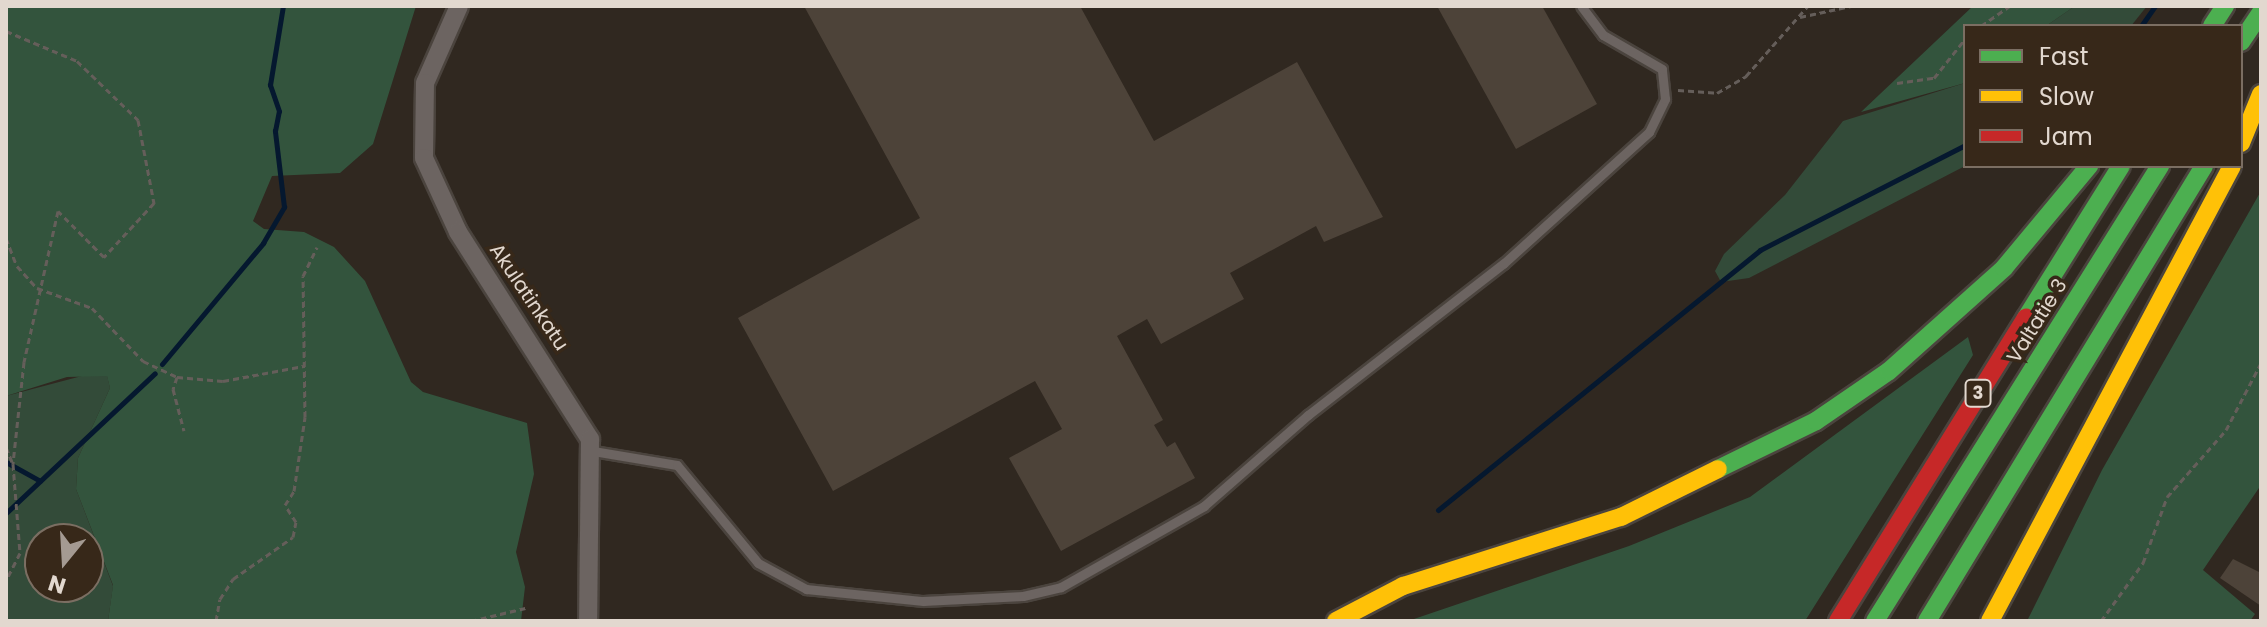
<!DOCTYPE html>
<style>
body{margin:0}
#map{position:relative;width:2267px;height:627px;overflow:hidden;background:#302820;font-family:Poppins,sans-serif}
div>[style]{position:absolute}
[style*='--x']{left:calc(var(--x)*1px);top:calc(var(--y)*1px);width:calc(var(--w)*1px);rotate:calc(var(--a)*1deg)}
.green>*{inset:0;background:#334b39}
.forest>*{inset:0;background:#33543d}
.stream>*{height:5px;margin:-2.5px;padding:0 2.5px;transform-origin:2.5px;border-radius:2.5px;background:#05182f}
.building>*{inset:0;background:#4d4339}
.path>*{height:3px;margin-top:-1.5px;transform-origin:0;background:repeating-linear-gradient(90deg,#655e5a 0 6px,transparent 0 10px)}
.roads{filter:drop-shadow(2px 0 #4b443e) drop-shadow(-2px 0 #4b443e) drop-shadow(0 2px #4b443e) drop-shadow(0 -2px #4b443e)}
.lane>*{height:9px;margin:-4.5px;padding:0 4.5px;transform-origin:4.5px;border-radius:4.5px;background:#6c6461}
.street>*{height:18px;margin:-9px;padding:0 9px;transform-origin:9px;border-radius:9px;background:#6c6461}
.fast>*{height:18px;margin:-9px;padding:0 9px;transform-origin:9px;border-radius:9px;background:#4caf50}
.slow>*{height:18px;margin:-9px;padding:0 9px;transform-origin:9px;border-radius:9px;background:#ffc107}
.jam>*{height:18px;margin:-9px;padding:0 9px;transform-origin:9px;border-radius:9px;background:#c62828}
span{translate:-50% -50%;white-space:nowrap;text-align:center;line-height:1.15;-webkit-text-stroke:7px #372819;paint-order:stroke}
.shield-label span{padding:2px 6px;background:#372819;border:2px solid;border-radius:6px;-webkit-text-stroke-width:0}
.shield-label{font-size:18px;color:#e2d8cf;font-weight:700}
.street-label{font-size:20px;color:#e2d8cf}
.frame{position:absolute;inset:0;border:8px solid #e2d8cf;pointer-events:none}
.legend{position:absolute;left:1963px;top:24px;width:280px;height:144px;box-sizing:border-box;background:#372819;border:2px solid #7b6e62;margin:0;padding:10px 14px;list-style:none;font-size:24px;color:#e2d8cf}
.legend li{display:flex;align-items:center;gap:16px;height:40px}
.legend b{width:40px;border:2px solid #7b6e62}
.north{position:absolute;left:24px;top:523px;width:80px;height:80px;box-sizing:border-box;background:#372819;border:2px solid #7b6e62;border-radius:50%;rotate:198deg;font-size:22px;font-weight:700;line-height:32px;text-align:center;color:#e2d8cf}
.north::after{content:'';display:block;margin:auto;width:28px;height:36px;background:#a49a92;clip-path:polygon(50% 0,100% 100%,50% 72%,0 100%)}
</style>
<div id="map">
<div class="green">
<div style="clip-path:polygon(2075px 6px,2147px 6px,2131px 26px,2046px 26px)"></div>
<div style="clip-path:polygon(1965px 83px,1965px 166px,1749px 278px,1721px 282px,1715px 271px,1724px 254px,1785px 195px,1843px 121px)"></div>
<div style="clip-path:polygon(evenodd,97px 372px,107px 375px,110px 388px,78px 458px,76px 489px,113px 586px,108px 621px,6px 621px,6px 396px,97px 372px,40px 539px,88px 539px,88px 587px,40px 587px,40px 539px)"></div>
</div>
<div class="forest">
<div style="clip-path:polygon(6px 6px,416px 6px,373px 144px,340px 173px,272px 176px,253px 221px,264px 229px,304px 232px,334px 247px,365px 281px,411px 382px,423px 392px,527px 423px,534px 474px,516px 552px,525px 587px,521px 621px,108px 621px,113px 585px,76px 489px,78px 458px,110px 388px,107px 376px,67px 377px,6px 396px)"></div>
<div style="clip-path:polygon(1973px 6px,2075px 6px,2046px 26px,1965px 26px,1965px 83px,1861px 112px)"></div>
<div style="clip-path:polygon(2261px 191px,2261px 485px,2203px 570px,2255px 614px,2250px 621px,2027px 621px,2102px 470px)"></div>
<div style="clip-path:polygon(1968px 337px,1973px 355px,1805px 621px,1408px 621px,1629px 546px,1750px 497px)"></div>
</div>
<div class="stream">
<div style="--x:2141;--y:26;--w:24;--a:-55"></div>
<div style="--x:162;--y:364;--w:158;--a:-50.1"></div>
<div style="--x:263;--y:243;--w:42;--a:-59.7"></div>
<div style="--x:284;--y:207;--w:77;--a:-96.8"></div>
<div style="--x:275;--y:131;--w:20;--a:-79"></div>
<div style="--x:279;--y:111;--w:28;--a:-109"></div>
<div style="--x:270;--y:85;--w:80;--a:-80.7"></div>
<div style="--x:6;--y:462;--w:39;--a:29"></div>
<div style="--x:1438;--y:510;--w:414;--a:-38.9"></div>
<div style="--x:1760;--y:250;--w:230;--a:-27.1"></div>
<div style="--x:6;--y:513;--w:204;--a:-43.2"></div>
</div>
<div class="building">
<div style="clip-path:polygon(804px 6px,1080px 6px,1154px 141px,1297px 62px,1383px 217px,1324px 242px,1316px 226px,1230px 273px,1244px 299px,1161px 344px,1147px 319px,1117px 336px,1163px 420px,1154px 425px,1167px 447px,1175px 442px,1195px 478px,1061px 551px,1009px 458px,1062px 429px,1035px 381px,833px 491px,738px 318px,920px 218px)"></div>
<div style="clip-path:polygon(1437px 6px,1542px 6px,1597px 104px,1516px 149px)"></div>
<div style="clip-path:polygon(2233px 559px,2261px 573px,2261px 606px,2220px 578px)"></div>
</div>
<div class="path">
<div style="--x:1800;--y:17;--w:52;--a:-12.2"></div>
<div style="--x:1981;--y:26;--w:35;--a:-35"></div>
<div style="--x:6;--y:31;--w:77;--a:22.9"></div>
<div style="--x:77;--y:61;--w:85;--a:44"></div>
<div style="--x:138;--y:120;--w:85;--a:79.1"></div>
<div style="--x:154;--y:203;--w:74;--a:132.8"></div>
<div style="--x:104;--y:257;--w:65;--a:-135"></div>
<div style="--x:58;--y:211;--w:155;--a:102.7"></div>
<div style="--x:24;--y:362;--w:103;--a:96.2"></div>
<div style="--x:13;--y:464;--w:89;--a:85.5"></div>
<div style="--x:20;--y:553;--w:30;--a:117"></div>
<div style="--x:1897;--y:83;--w:37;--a:-8"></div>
<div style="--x:1934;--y:78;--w:50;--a:-51.5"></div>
<div style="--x:1678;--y:90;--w:39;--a:4"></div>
<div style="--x:1717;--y:93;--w:34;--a:-30"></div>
<div style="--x:1746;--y:76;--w:94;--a:-48.5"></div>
<div style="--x:6;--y:238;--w:30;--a:69"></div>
<div style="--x:17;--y:266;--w:30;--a:48"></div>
<div style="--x:37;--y:288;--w:59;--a:20"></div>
<div style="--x:92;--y:308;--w:74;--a:46.1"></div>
<div style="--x:143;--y:361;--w:38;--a:25"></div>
<div style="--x:177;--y:377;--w:46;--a:5"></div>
<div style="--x:223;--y:381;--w:82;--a:-10.5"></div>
<div style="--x:177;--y:377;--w:13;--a:108"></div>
<div style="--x:173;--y:389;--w:43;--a:75.3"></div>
<div style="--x:6;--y:447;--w:16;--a:68"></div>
<div style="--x:216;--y:621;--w:22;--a:-80"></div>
<div style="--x:220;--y:599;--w:24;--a:-57"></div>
<div style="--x:233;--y:579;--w:73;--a:-35"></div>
<div style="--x:293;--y:537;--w:15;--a:-79"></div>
<div style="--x:296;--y:522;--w:20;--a:-123"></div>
<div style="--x:285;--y:505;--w:17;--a:-57"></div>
<div style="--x:294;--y:491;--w:75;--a:-81.5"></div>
<div style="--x:305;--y:417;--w:141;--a:-90.8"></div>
<div style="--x:303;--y:276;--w:32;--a:-64"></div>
<div style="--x:471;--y:621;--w:56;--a:-13.5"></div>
<div style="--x:2101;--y:621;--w:72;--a:-54.1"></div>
<div style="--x:2143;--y:563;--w:70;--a:-70"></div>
<div style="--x:2167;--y:497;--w:89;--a:-48.6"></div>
<div style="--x:2226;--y:430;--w:76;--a:-62.4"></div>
</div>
<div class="roads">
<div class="lane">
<div style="--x:593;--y:451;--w:85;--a:9.5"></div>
<div style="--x:677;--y:465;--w:127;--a:50.4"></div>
<div style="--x:758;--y:563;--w:55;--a:28.4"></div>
<div style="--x:806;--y:589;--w:118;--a:5.9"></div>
<div style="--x:923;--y:601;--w:100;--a:-2.9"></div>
<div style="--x:1023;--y:596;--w:39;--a:-13"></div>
<div style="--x:1061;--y:587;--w:164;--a:-29.5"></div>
<div style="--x:1204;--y:506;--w:138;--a:-41.2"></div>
<div style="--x:1308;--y:415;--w:247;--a:-37.8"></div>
<div style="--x:1503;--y:264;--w:197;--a:-42.1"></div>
<div style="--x:1649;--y:132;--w:37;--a:-64"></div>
<div style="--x:1665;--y:99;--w:30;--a:-96"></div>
<div style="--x:1662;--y:69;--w:68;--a:-150"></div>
<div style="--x:1603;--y:35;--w:36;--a:-127"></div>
</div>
<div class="street">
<div style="--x:459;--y:6;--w:84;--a:113.8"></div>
<div style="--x:425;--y:83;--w:75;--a:90.8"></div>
<div style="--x:424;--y:158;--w:81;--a:65.3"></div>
<div style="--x:458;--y:232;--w:246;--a:57.5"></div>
<div style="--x:590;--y:439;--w:182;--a:90.6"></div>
</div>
<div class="fast">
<div style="--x:2212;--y:26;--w:24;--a:-57"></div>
<div style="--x:2241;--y:42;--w:36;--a:-56"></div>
<div style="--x:2026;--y:318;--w:179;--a:-58"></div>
<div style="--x:1718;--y:469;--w:109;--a:-26.1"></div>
<div style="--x:1816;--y:421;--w:88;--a:-34.4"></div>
<div style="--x:1889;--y:371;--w:154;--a:-41.8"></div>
<div style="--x:2004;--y:268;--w:133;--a:-50.2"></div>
<div style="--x:1875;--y:621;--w:537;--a:-57.94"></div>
<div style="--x:1927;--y:621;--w:533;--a:-58.67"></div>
</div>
<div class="slow">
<div style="--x:2241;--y:143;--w:53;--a:-67.8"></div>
<div style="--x:1336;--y:621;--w:76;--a:-27.6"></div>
<div style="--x:1403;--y:586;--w:229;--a:-17.6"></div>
<div style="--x:1621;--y:517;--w:108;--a:-26.3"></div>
<div style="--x:1990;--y:621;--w:515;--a:-61.99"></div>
</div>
<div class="jam">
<div style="--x:1838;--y:621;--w:357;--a:-58.2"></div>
</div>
</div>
<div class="shield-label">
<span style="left:1978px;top:393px">3</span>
</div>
<div class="street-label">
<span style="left:529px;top:297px;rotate:56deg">Akulatinkatu</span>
<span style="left:2037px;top:321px;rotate:-58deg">Valtatie 3</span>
</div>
<div class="frame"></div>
<ul class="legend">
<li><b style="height:10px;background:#4caf50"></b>Fast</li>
<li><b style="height:10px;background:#ffc107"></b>Slow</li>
<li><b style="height:10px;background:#c62828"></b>Jam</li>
</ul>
<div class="north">N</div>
</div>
